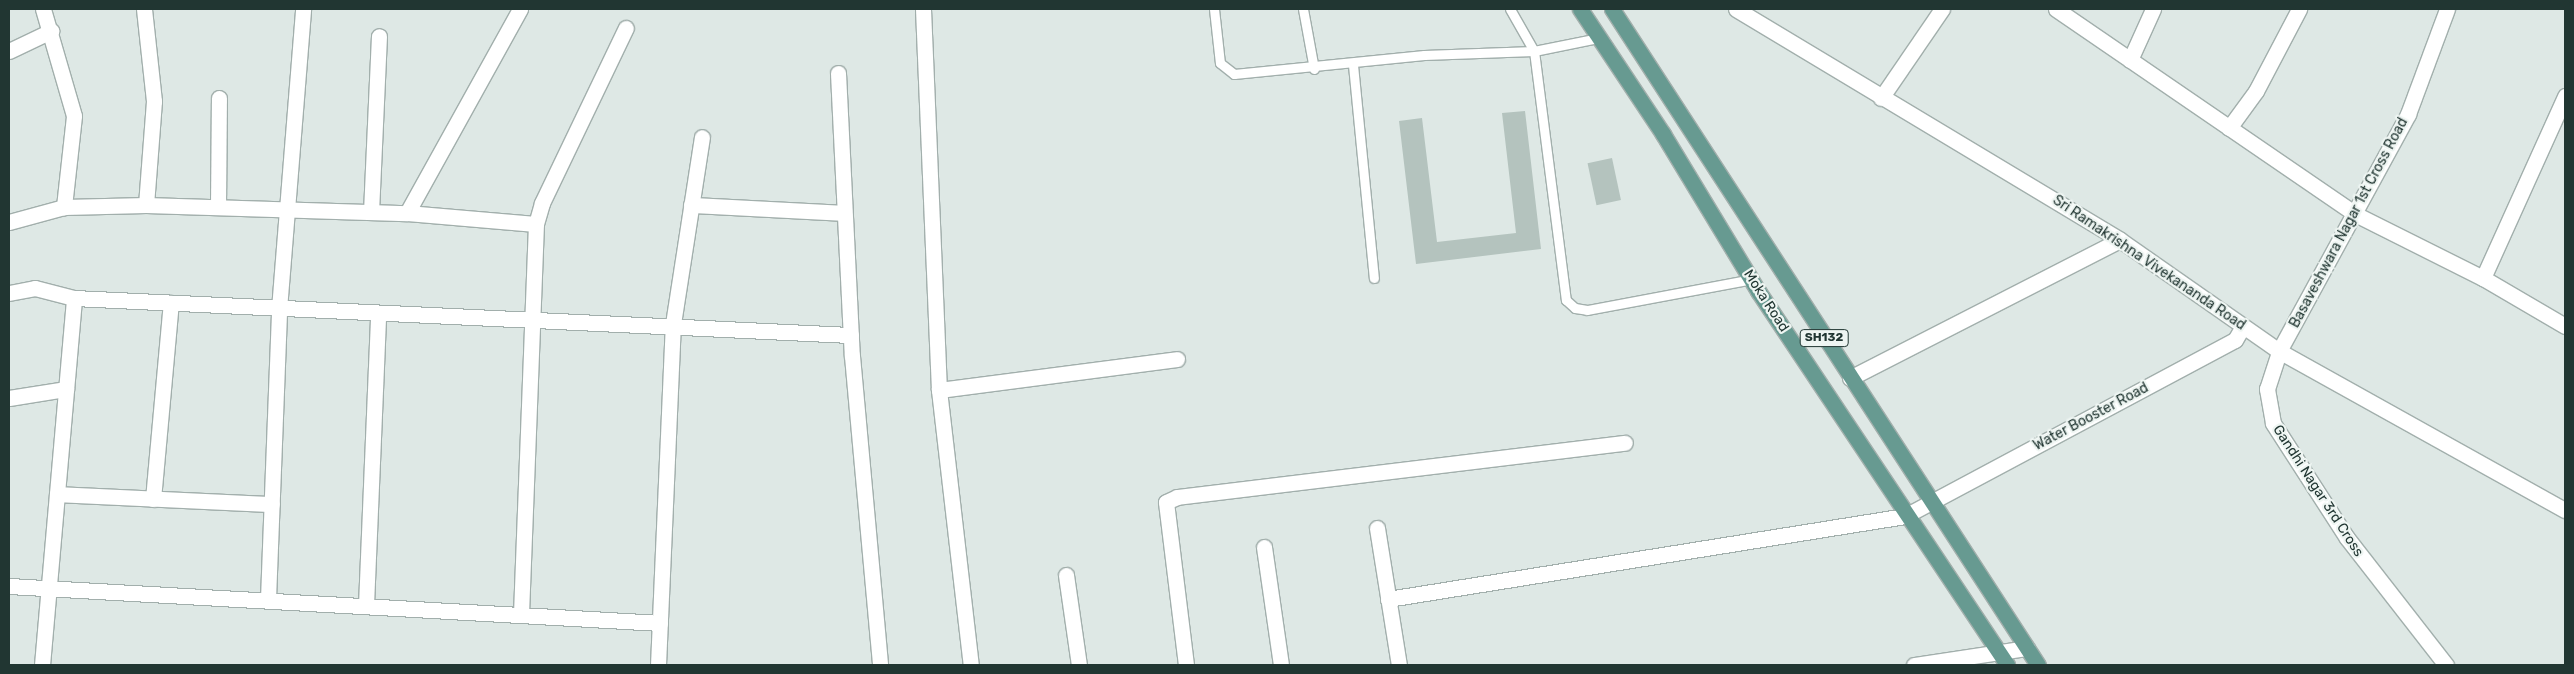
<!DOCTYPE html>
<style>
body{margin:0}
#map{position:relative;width:2574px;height:674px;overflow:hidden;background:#dee8e5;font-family:Rubik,sans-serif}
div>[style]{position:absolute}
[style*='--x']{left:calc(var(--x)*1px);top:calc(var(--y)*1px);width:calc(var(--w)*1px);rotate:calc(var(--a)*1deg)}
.building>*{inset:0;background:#b4c3be;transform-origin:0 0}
.roads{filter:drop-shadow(1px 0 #a2afac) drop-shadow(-1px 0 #a2afac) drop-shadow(0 1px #a2afac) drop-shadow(0 -1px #a2afac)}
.lane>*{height:9px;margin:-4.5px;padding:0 4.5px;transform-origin:4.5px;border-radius:4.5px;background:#fff}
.street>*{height:15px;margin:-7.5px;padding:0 7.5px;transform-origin:7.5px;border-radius:7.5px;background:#fff}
.secondary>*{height:15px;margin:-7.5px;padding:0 7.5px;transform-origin:7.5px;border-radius:7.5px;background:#fff}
.primary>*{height:15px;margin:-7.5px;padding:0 7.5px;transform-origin:7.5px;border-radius:7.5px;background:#679a91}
span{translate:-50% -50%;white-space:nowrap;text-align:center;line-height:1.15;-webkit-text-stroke:4.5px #eef5f2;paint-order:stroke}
.shield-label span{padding:1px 4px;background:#eef5f2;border:1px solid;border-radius:4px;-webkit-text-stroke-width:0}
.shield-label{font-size:12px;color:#213632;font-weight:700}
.street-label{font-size:14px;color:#213632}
.frame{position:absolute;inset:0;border:10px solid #213632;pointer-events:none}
</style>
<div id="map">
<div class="building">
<div style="clip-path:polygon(1525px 111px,1541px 249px,1416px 264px,1399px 121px,1422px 118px,1437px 242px,1516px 233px,1502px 113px)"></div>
<div style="left:1612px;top:158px;width:43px;height:25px;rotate:78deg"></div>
</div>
<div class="roads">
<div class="lane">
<div style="--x:1214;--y:9;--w:54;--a:83.7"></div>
<div style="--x:1220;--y:63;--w:18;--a:38"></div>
<div style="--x:1234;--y:74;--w:191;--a:-5.7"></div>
<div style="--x:1424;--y:55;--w:110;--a:-2.1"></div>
<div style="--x:1534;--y:51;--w:65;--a:-11.5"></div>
<div style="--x:1303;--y:9;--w:61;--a:79.6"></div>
<div style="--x:1510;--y:9;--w:48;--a:60.3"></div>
<div style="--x:1534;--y:51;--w:251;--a:82.7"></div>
<div style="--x:1566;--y:300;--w:12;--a:42"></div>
<div style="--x:1575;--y:308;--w:12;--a:9"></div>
<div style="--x:1587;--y:310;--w:168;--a:-10.6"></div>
<div style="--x:1353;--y:65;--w:214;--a:84.4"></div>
</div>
<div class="street">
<div style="--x:43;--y:9;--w:111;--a:73.8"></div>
<div style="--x:74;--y:116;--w:92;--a:96.3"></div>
<div style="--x:144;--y:9;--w:93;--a:83.8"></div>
<div style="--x:154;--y:101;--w:104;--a:94.4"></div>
<div style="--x:923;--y:9;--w:381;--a:87.6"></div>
<div style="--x:939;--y:390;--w:277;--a:83.4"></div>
<div style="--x:2056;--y:9;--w:365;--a:34.4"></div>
<div style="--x:2357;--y:215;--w:141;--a:26.6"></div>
<div style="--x:2483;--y:278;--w:95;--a:30.3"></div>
<div style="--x:9;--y:51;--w:47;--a:-25.5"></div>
<div style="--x:2130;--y:60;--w:56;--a:-65.7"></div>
<div style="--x:838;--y:73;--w:283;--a:87.2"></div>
<div style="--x:852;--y:356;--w:310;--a:84.8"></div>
<div style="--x:1881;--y:98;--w:108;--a:-55.6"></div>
<div style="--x:2229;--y:128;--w:46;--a:-53.9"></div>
<div style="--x:2256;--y:91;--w:93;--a:-62.3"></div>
<div style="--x:691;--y:205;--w:152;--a:3"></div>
<div style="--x:218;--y:207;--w:109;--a:-89.5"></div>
<div style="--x:371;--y:212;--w:176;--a:-87.4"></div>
<div style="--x:407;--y:213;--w:233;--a:-61"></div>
<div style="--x:9;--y:222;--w:57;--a:-15.3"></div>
<div style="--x:64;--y:207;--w:82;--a:-1.4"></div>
<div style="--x:146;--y:205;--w:261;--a:1.8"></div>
<div style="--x:407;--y:213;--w:129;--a:4.9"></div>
<div style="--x:2483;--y:278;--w:200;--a:-65.7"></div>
<div style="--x:9;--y:293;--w:26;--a:-11"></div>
<div style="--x:35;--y:288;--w:40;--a:14.4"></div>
<div style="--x:74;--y:298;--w:778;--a:2.73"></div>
<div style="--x:1850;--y:378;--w:303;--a:-27.1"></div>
<div style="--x:939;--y:390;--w:240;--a:-7.4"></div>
<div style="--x:9;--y:398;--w:58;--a:-9"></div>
<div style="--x:57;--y:494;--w:215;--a:2.7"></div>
<div style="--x:153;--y:499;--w:197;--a:-84.8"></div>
<div style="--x:1377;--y:528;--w:139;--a:80.9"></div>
<div style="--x:1264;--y:547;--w:119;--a:81.8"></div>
<div style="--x:1066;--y:575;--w:91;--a:81.8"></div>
<div style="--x:9;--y:586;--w:652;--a:3.25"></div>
<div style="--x:268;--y:599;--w:290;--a:-87.8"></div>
<div style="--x:279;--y:309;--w:301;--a:-85.4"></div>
<div style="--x:1388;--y:599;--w:524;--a:-9.12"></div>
<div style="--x:1905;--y:516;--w:374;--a:-28.1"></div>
<div style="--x:2235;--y:340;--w:16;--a:-60"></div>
<div style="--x:366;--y:605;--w:291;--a:-87.6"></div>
<div style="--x:521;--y:614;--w:390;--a:-87.8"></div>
<div style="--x:536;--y:224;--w:22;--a:-74"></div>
<div style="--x:542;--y:203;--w:194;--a:-64.4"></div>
<div style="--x:42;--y:665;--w:368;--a:-85"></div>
<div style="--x:658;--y:665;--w:341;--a:-87.5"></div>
<div style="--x:673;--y:324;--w:189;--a:-81.2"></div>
<div style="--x:1186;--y:665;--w:164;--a:-97"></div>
<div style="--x:1166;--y:502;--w:12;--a:-24"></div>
<div style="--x:1177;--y:497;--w:451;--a:-6.9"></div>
<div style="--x:1914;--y:665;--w:114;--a:-8.6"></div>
<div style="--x:2446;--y:665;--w:161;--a:-127.9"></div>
<div style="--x:2347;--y:538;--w:137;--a:-122.8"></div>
<div style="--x:2273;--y:423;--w:35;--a:-100"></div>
<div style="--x:2267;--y:389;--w:40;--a:-72"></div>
<div style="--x:2279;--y:351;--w:270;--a:-61.4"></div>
<div style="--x:2408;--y:114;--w:112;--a:-69.6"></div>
</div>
<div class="secondary">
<div style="--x:1736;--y:9;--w:448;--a:31"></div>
<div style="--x:2120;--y:240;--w:194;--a:34.9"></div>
<div style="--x:2279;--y:351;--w:327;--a:29.1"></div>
</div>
<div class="primary">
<div style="--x:1580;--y:9;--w:150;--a:56.4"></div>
<div style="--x:1663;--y:134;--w:184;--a:58.8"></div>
<div style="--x:1758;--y:291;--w:449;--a:56.3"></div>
<div style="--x:1612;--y:9;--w:782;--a:57"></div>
</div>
</div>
<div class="shield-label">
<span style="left:1824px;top:338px">SH132</span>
</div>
<div class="street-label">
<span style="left:2349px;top:223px;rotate:-62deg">Basaveshwara Nagar 1st Cross Road</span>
<span style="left:2149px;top:263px;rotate:34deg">Sri Ramakrishna Vivekananda Road</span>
<span style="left:1766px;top:301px;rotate:57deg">Moka Road</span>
<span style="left:2091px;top:417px;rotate:-28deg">Water Booster Road</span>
<span style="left:2318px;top:491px;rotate:57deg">Gandhi Nagar 3rd Cross</span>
</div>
<div class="frame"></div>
</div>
